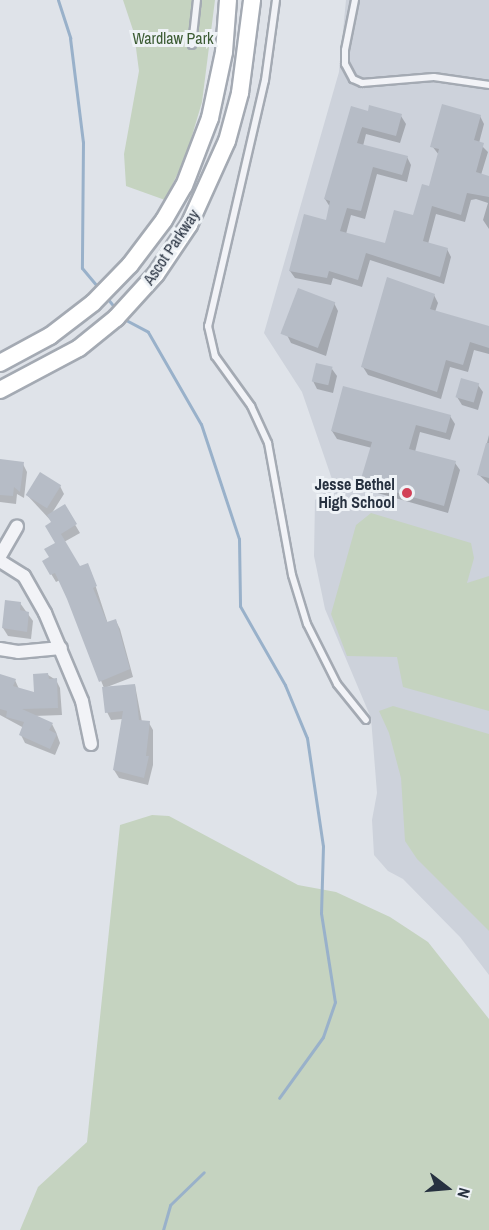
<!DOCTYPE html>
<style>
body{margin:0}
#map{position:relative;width:489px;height:1230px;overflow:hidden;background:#dfe3e9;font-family:"Archivo Narrow",sans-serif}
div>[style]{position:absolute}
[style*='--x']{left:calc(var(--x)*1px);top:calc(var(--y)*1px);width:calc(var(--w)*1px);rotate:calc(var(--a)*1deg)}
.built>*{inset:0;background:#cdd2db}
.green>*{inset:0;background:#c5d3c0}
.shadow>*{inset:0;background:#0003}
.stream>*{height:3px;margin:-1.5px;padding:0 1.5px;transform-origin:1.5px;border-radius:1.5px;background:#99b1ca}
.building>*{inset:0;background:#b6bcc6;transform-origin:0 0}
.roads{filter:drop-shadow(2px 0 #a4aab3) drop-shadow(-2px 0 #a4aab3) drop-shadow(0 2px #a4aab3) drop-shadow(0 -2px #a4aab3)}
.lane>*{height:6px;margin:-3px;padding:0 3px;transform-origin:3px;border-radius:3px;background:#f2f3f7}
.street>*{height:12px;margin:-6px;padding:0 6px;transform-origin:6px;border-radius:6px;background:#f2f3f7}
.secondary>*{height:16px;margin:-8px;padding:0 8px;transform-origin:8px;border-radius:8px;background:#fff}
.dots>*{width:16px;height:16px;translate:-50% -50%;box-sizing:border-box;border:3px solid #eef2f6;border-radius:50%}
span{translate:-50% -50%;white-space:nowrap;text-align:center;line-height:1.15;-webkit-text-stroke:6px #eef2f6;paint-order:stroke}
.park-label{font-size:16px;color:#3c5c34}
.street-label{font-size:16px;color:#273140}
.poi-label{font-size:16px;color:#273140;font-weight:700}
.right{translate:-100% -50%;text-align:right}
.north{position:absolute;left:417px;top:1158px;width:60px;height:60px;-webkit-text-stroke:4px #eef2f6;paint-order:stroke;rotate:106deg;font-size:16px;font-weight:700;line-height:24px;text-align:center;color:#273140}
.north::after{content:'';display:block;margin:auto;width:21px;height:27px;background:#273140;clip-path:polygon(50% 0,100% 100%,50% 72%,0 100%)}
</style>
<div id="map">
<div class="built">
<div style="clip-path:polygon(346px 0,489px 0,489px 975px,460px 937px,403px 879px,388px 871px,374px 855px,372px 820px,377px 793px,371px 718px,325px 609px,314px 556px,315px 500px,334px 485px,302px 392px,264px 333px,339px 72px)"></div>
</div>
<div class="green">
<div style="clip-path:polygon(123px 0,215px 0,202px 102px,186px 156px,165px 200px,126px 186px,124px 154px,139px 71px,134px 33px)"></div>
<div style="clip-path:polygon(371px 513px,471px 543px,474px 558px,467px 583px,489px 576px,489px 711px,403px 687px,397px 657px,347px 656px,331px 614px,356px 525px)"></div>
<div style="clip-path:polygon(393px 706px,489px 734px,489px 931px,417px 859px,405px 841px,401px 778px,389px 733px,379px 711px)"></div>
<div style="clip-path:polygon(152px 815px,169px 816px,298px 885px,336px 892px,390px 917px,428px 942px,489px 1019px,489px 1230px,20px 1230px,38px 1187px,87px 1142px,120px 825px)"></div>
</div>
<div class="shadow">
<div style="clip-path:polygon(369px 113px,401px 116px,406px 124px,400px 143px,366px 134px,363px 146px,407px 157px,411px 165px,407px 182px,377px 174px,365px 219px,351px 215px,346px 234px,386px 245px,414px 217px,430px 188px,439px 155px,432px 146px,480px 116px,484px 124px,479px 143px,488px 152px,481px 175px,489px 177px,489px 229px,483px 220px,488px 203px,476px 199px,471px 200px,465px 222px,436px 214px,428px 244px,447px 249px,451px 257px,444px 284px,370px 260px,362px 287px,333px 278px,331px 285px,295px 278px,290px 271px,327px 222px,330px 207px,325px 199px)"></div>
<div style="clip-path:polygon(434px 295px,438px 303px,435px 312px,489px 328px,489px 354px,474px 350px,468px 372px,450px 367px,441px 399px,368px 375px,363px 367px)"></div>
<div style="clip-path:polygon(334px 303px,338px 311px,326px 356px,291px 343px,287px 335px)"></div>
<div style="clip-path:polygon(332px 369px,337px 376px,333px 393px,317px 389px,313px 381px)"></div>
<div style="clip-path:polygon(478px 385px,483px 392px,478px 410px,462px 405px,457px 397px)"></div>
<div style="clip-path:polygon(450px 416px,455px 424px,450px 440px,420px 432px,415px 452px,455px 463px,460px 470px,448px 513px,367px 490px,362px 482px,372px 448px,337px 439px,332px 431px)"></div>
<div style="clip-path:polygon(489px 435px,489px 484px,479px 475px)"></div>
<div style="clip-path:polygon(23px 464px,27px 472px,24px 498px,17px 494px,16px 504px,0 502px,0 475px)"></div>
<div style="clip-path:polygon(60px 486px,64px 494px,52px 513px,64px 506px,80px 533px,64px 542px,79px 568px,91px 572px,108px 624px,116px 621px,120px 629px,133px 677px,107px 687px,135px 685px,142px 722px,149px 723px,153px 730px,153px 765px,148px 785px,119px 778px,114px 770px,123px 719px,111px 720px,107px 712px,104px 688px,60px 580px,56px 582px,44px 562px,51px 558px,57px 543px,53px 523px,27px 495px)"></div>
<div style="clip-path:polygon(20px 603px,33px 621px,31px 639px,8px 636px,3px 628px)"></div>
<div style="clip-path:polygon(0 675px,15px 680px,19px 689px,36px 694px,48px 675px,56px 680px,60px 688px,62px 715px,34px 716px,52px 724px,56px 732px,60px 743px,55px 755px,25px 743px,21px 735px,24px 728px,0 715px)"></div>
</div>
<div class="stream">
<div style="--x:58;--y:0;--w:40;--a:72"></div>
<div style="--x:70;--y:38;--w:105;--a:82.9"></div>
<div style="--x:83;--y:142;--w:126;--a:90.5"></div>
<div style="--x:82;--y:268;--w:26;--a:50"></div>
<div style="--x:107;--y:298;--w:14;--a:51"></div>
<div style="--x:124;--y:319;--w:27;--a:28"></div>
<div style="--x:148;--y:332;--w:106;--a:60.1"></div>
<div style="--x:201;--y:424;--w:121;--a:71.7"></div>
<div style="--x:239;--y:539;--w:67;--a:89.1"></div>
<div style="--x:240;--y:606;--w:91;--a:60.3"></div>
<div style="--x:285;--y:685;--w:57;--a:67.5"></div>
<div style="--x:307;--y:738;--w:109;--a:81.6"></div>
<div style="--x:323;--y:846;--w:67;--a:91.7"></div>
<div style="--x:321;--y:913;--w:90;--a:81.1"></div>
<div style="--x:335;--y:1002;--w:37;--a:109"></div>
<div style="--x:323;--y:1037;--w:75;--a:125.8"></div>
<div style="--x:163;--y:1230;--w:26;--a:-74"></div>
<div style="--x:170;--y:1205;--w:47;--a:-44.1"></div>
</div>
<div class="building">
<div style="clip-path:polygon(442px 104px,481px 115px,474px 140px,484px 143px,476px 172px,489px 176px,489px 197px,467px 193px,461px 215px,432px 206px,423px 241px,448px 248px,440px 277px,366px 253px,358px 280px,329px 271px,327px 278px,289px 271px,304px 214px,326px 220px,330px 201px,324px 199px,351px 106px,368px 111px,369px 105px,402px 114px,396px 136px,362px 127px,357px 143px,408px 156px,402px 175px,373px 167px,361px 211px,347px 208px,340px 231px,385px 243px,394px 210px,413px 215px,422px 184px,429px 186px,439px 149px,430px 147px)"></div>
<div style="clip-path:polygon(387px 277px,435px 294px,430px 309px,489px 326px,489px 348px,470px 342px,463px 365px,446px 360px,437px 392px,361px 367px)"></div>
<div style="left:298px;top:288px;width:40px;height:49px;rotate:21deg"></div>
<div style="left:316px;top:363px;width:17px;height:19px;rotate:13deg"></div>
<div style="left:461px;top:378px;width:19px;height:20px;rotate:16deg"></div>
<div style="clip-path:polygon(343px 386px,451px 415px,446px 433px,416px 425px,409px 449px,456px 461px,444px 506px,360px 482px,372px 442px,331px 431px)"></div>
<div style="clip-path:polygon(486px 443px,489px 443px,489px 478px,477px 475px)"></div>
<div style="clip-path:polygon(0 459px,24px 462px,20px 492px,14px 487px,13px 496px,0 495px)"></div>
<div style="left:40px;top:472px;width:25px;height:27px;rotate:32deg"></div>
<div style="clip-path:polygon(65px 504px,77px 524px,61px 534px,80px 566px,88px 563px,97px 586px,93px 588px,107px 622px,116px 619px,130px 669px,99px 682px,67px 599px,55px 573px,50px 575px,42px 561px,49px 557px,44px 549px,55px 543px,45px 526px,51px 522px,47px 515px)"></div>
<div style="clip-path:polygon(5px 600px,21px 602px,20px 610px,29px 612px,27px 632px,2px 628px)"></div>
<div style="clip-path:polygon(48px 673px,49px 679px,57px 678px,58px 708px,22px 709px,53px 723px,49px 730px,57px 734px,50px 749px,19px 735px,24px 722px,6px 717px,7px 711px,0 709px,0 674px,16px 679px,13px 686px,34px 692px,33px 674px)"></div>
<div style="clip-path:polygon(135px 684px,139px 720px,150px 721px,146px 756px,149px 756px,144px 778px,113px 770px,123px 711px,105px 713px,102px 687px)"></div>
</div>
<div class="roads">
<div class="lane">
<div style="--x:276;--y:0;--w:81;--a:97.8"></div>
<div style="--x:265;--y:80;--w:253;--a:103"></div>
<div style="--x:208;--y:326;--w:31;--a:77"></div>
<div style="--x:215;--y:356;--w:62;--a:54.2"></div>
<div style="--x:251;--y:406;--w:41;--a:65.3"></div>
<div style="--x:268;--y:443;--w:134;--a:79.7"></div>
<div style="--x:292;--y:575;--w:51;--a:73"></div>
<div style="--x:307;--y:624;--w:67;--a:63.4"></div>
<div style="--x:337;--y:684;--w:46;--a:51.1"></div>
<div style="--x:355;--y:0;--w:51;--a:101.3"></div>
<div style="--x:345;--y:50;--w:14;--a:90"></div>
<div style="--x:345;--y:64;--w:17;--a:62"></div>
<div style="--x:353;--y:79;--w:10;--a:24"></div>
<div style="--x:362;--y:83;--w:72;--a:-4.8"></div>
<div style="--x:434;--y:77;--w:56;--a:8.3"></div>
<div style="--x:192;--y:45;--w:45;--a:-83.7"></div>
</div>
<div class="street">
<div style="--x:0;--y:556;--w:34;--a:-60"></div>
<div style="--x:0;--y:561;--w:28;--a:32"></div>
<div style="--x:24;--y:576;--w:43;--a:60.4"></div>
<div style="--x:45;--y:613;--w:95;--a:67.2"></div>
<div style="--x:82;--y:701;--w:44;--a:78.2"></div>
<div style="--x:0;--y:649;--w:18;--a:9"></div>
<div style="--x:18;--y:652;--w:43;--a:-5.3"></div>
</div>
<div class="secondary">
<div style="--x:0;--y:363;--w:57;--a:-28.4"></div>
<div style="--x:50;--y:336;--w:54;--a:-37.5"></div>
<div style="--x:93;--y:303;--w:53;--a:-45.8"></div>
<div style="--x:130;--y:265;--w:56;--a:-52.9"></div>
<div style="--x:164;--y:220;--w:39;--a:-60"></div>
<div style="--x:184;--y:186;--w:73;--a:-69.1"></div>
<div style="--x:210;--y:118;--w:67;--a:-78"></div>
<div style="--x:224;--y:52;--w:52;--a:-85.6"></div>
<div style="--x:0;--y:390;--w:89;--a:-28"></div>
<div style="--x:79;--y:348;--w:48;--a:-39"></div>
<div style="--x:116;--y:318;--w:59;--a:-47.7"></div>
<div style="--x:156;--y:274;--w:59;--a:-56"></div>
<div style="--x:189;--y:225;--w:92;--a:-65.7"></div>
<div style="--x:227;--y:141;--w:50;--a:-74.8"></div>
<div style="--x:240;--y:93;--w:94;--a:-82.6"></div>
</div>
</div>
<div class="dots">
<div style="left:407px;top:493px;background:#d24057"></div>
</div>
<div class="park-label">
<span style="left:173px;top:38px">Wardlaw Park</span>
</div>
<div class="street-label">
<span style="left:171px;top:247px;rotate:-56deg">Ascot Parkway</span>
</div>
<div class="poi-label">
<span class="right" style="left:395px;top:493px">Jesse Bethel<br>High School</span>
</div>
<div class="north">N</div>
</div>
